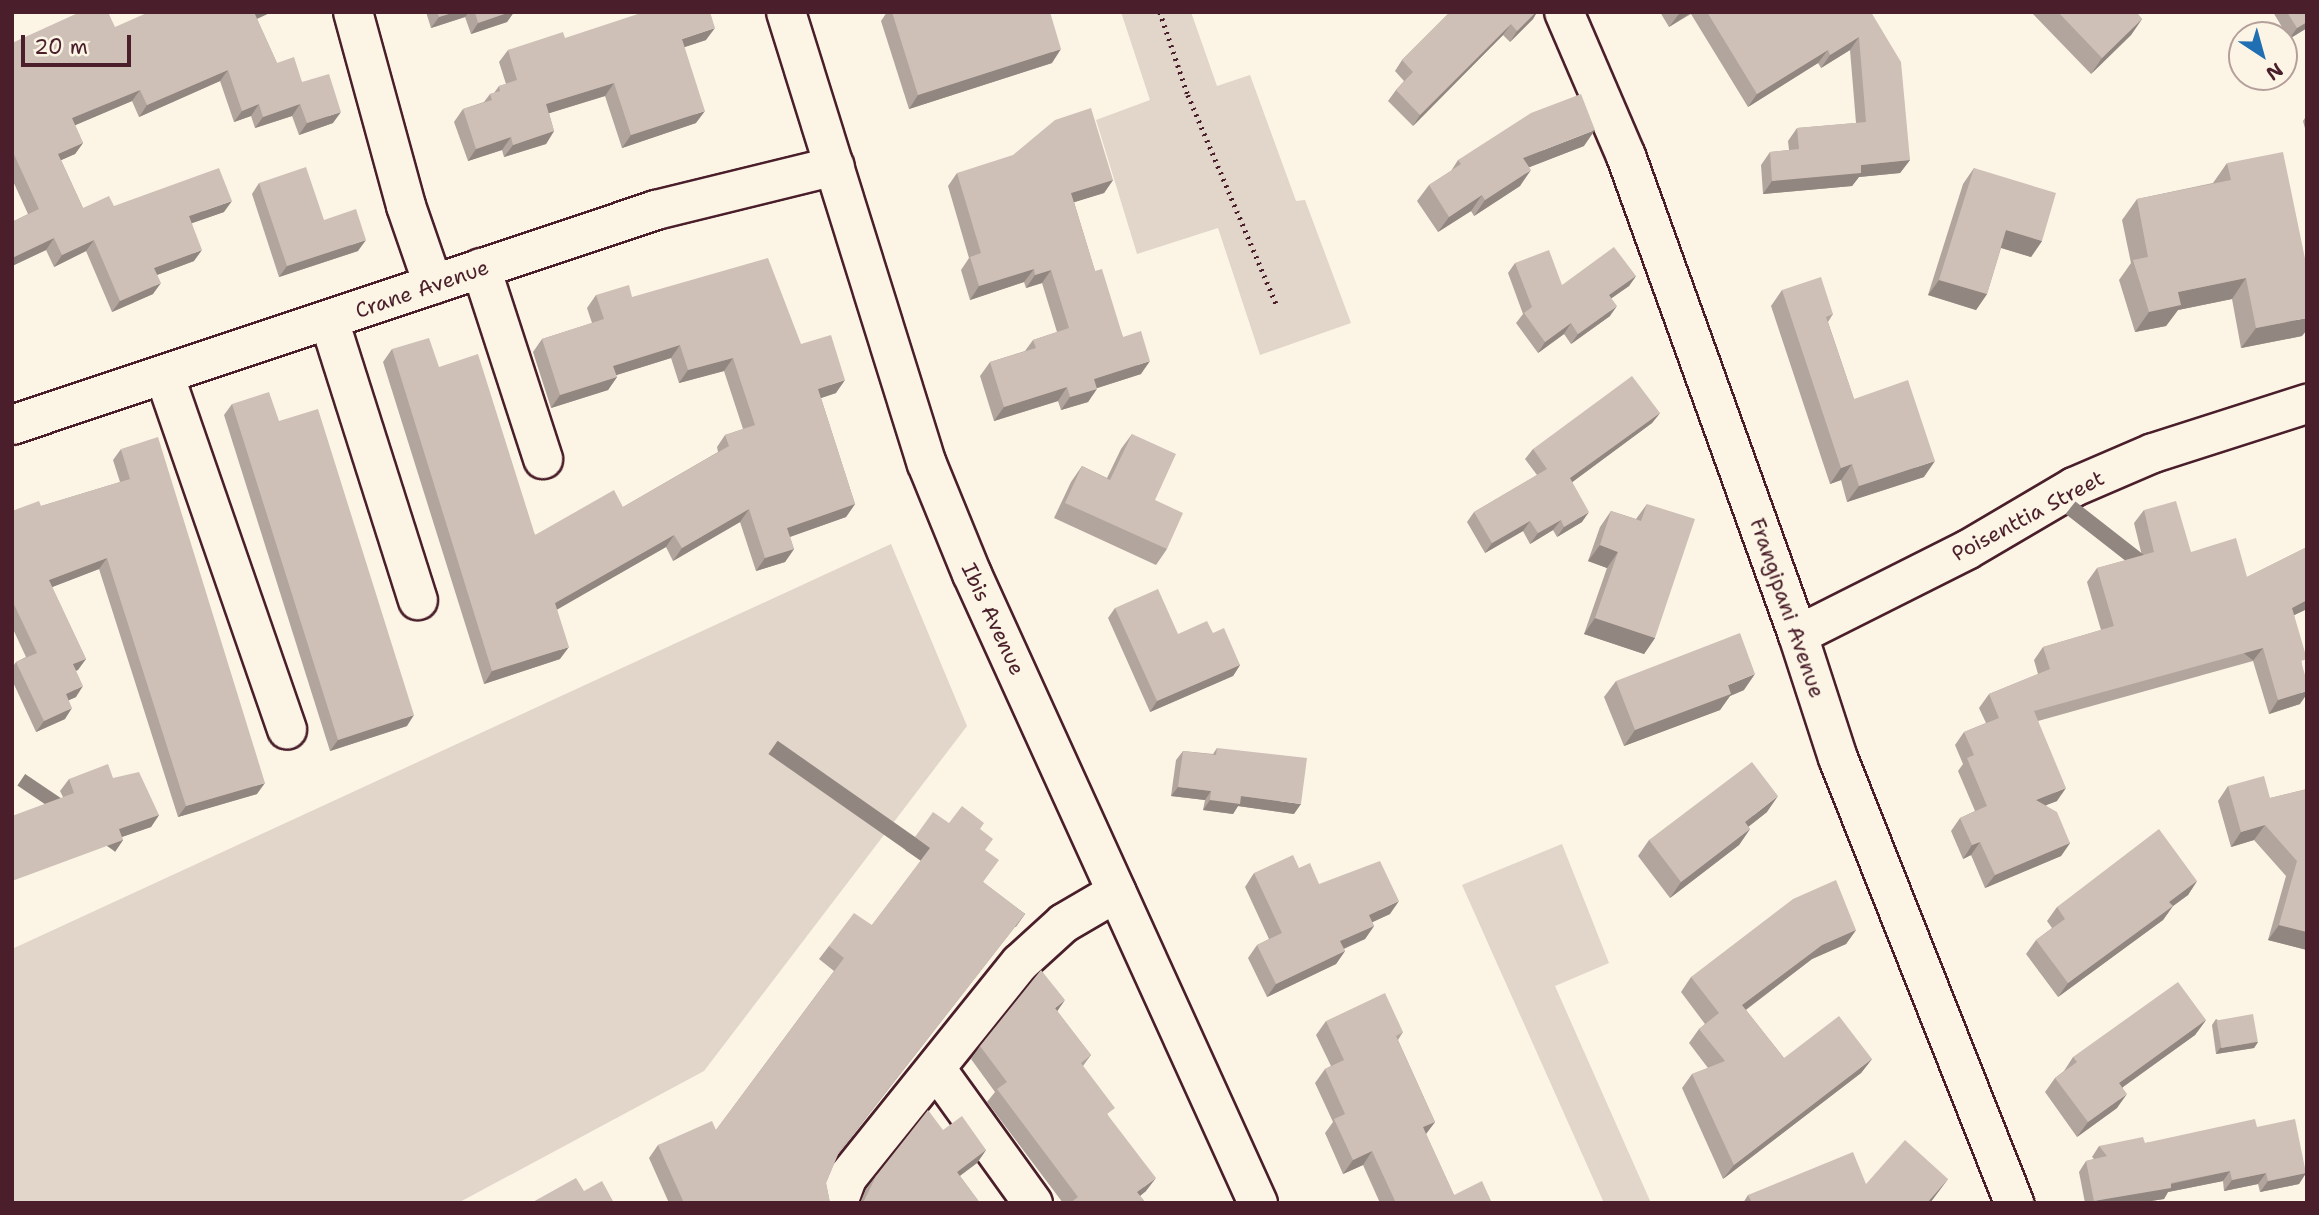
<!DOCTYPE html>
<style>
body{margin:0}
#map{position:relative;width:2319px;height:1215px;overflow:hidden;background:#fcf5e5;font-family:"Shantell Sans",sans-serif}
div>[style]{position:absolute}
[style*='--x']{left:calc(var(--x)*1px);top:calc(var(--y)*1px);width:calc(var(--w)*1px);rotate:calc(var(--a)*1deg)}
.green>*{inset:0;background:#e2d5ca}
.path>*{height:4.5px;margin-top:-2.25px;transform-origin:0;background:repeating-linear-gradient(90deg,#4a1f2b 0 2px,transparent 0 7px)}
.roads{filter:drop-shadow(2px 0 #4a1f2b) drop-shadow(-2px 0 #4a1f2b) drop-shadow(0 2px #4a1f2b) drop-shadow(0 -2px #4a1f2b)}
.minor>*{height:38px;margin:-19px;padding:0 19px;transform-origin:19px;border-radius:19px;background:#fcf5e5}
.wall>*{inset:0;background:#b2a59d}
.shaded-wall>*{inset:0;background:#918680;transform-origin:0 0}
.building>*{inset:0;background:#cfc0b7;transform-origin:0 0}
span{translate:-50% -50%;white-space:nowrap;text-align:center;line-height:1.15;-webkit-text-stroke:5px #fcf5e5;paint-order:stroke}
.street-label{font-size:21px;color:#4a1f2b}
.frame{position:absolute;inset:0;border:14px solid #4a1f2b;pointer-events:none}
.north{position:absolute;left:2228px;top:21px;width:70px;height:70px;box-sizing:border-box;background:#fcf5e5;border:2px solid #b59f9b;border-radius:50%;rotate:144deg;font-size:19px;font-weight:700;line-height:28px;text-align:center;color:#4a1f2b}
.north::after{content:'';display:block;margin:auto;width:24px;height:32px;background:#1f6fb2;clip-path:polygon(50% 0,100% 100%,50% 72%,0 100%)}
.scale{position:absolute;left:21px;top:35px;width:110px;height:32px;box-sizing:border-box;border:4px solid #4a1f2b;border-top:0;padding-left:9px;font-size:21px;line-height:24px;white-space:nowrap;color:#4a1f2b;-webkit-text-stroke:5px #fcf5e5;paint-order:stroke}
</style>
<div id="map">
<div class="green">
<div style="clip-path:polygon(1121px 12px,1191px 12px,1217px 86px,1250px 75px,1296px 201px,1305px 200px,1351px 323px,1260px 355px,1218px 228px,1137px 254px,1096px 120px,1150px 100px)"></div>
<div style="clip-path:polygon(891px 544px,967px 726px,704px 1071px,458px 1203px,12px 1203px,12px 949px)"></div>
<div style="clip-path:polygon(1562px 844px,1609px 963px,1555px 986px,1651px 1203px,1604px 1203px,1462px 885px)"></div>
</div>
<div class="path">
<div style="--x:1160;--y:12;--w:88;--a:71.4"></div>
<div style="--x:1188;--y:95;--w:229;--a:67.1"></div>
</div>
<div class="roads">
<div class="minor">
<div style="--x:353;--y:12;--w:201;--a:74.7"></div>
<div style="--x:406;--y:206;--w:83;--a:70.9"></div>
<div style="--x:786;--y:12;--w:473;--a:72.7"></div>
<div style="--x:927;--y:464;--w:119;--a:67.8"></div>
<div style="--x:972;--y:574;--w:691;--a:65.55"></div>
<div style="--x:1564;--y:12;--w:157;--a:66.7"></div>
<div style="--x:1626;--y:156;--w:509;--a:70.25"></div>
<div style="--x:1798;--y:635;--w:129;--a:72"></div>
<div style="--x:1838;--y:758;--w:479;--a:68.4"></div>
<div style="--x:481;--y:268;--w:201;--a:72"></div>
<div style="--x:329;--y:320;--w:294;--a:72.4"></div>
<div style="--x:165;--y:377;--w:373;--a:70.9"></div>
<div style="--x:12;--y:425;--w:679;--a:-18.46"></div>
<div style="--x:656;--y:210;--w:184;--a:-13.8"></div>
<div style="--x:1798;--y:635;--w:189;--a:-26.7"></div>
<div style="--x:1967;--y:550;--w:124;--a:-30.5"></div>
<div style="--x:2074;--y:487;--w:86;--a:-23.3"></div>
<div style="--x:2153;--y:453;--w:162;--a:-17.7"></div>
<div style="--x:937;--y:1070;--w:164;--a:54.2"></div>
<div style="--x:838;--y:1203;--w:27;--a:-70"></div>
<div style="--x:847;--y:1178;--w:276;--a:-51.2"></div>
<div style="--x:1020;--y:963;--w:59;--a:-42.3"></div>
<div style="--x:1064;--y:923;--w:61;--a:-30.3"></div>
</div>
</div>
<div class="wall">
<div style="clip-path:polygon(426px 12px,514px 12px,507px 22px,471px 34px,465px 17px,431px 28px)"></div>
<div style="clip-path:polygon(887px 12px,1050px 12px,1052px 63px,909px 109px,881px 21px)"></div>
<div style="clip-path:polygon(1450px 12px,1537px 12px,1533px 19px,1510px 42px,1503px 35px,1413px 126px,1388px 101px,1396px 90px,1404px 81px,1395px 71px,1402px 60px)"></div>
<div style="clip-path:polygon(1660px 12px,1871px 12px,1910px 160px,1900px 173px,1859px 177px,1852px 186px,1763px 194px,1761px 165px,1770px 152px,1789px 150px,1788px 141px,1797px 128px,1856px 123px,1850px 50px,1821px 68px,1818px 63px,1748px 107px,1691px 14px,1669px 27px)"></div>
<div style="clip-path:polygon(2031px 12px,2136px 12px,2142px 19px,2131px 35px,2091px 74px)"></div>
<div style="clip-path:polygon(2273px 12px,2307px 12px,2307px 28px,2289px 39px)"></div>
<div style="clip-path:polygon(257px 19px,277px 63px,302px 82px,333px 123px,299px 135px,292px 116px,255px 128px,251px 116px,234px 122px,220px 81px,139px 117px,132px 101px,75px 125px,83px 143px,75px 154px,61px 160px,83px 208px,114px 206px,224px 212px,192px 223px,194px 261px,157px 275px,153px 294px,112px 312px,86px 251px,54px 267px,46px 250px,12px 266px,12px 222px,28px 214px,12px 179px,12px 43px,115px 27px)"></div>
<div style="clip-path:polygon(565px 38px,706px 40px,684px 47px,696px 123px,622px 148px,605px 96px,549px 113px,554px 131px,546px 144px,504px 157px,502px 150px,468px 161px,454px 122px,463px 109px,484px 102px,490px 94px,494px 93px,499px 86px,506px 84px,499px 62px,508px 50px)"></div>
<div style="clip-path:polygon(2307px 115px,2307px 136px,2303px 121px)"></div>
<div style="clip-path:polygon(1584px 146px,1529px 167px,1520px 186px,1474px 216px,1471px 211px,1438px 232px,1417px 201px,1429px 185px,1451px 171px,1458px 160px)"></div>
<div style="clip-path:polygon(2227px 163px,2302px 336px,2241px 348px,2232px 299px,2178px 310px,2166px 326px,2135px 332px,2119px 280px,2131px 263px,2122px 220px,2137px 199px,2213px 183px)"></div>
<div style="clip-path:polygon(1974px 168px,2042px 241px,2031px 257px,2001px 248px,1987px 294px,1976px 310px,1928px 295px,1963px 184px)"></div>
<div style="clip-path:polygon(957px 173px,1113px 180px,1104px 193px,1074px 202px,1095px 271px,1123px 337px,1141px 374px,1097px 388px,1088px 402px,1061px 410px,1058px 401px,994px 421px,980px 376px,990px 362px,1025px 351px,1033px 340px,1057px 332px,1042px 283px,1026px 288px,1024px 282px,970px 300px,961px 270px,969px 258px,948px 186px)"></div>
<div style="clip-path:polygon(259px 183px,324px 220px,358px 251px,279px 277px,252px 194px)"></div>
<div style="clip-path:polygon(1515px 263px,1562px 285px,1636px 276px,1629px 286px,1611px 298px,1610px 316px,1571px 344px,1564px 334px,1538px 353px,1516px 323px,1523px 314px,1508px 273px)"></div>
<div style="clip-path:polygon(1782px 290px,1833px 314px,1828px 322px,1854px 399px,1924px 477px,1847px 502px,1841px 480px,1830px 484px,1771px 306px)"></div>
<div style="clip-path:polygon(596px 295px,632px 297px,801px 344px,836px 393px,821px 398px,855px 504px,846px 517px,790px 537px,794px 549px,785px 562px,756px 571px,740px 522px,673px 561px,666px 547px,557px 609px,560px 659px,484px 684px,383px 362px,392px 349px,439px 367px,535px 535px,623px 507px,718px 452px,717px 447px,725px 435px,743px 429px,724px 371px,679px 383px,671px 358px,616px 375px,617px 377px,608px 390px,551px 408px,533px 352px,542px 339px,592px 323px,587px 308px)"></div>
<div style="clip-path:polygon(232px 404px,279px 421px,407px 726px,330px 751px,224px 415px)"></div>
<div style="clip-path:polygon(1660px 413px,1652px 423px,1572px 482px,1582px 522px,1557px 537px,1553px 530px,1530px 544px,1523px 531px,1485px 553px,1467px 522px,1474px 512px,1537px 475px,1525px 459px,1533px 449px)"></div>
<div style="clip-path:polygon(1132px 434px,1155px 500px,1167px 549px,1156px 565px,1054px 518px,1071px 482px,1082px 466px,1107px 478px,1121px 449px)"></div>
<div style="clip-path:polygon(121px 449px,257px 794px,178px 817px,99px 569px,52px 587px,86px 659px,76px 670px,76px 697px,69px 700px,65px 719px,36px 732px,12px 680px,12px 668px,16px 662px,26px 657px,12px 627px,12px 511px,41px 506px,120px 482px,113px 460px)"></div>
<div style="clip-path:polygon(1647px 504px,1655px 638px,1644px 654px,1584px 634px,1607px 568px,1588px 561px,1600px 527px,1611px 511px,1636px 519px)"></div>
<div style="clip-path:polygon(2144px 510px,2191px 552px,2247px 577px,2307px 547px,2307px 609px,2294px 615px,2302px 666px,2300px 704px,2269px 714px,2253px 661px,2038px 721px,2057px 801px,2046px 805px,2070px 843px,2061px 856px,1985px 888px,1971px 855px,1963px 859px,1951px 831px,1960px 818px,1975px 811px,1958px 771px,1963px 764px,1955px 745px,1964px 732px,1986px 723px,1979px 708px,1989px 694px,2038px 674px,2034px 660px,2043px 647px,2101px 630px,2087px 582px,2097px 568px,2142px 556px,2134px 523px)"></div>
<div style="clip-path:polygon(1115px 608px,1178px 634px,1213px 633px,1240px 665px,1233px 676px,1150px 712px,1108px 618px)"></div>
<div style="clip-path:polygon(1616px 681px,1744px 690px,1730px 696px,1720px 710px,1624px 746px,1604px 697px)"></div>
<div style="clip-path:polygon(1217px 748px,1294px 814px,1238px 806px,1233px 814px,1203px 810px,1205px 800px,1171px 796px,1176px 760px,1183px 751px,1213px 754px)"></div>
<div style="clip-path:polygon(113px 778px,159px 815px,151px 827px,122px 837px,123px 840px,115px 852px,63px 797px,60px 791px,69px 779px)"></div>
<div style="clip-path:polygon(2228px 786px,2270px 798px,2307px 789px,2307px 950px,2268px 940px,2286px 876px,2254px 840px,2231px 847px,2218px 801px)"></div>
<div style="clip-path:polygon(1767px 812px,1748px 827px,1750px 829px,1739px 845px,1670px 898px,1638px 856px,1649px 840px)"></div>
<div style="clip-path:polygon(949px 823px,980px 829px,985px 850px,983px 882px,1025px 914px,838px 1154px,826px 1183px,830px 1203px,669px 1203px,649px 1158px,658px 1145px,716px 1130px,834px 971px,819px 959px,829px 946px,872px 925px,921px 861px,905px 850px,915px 837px)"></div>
<div style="clip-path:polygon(1299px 868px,1319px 884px,1390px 914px,1372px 922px,1374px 926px,1365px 939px,1344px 949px,1345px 951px,1336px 964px,1267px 997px,1248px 958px,1257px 945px,1269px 939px,1245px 887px,1254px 873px)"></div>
<div style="clip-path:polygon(2197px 881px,2188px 895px,2173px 906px,2163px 920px,2058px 997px,2026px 954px,2036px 940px,2052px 928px,2047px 921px,2057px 907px)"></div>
<div style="clip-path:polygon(1856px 930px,1846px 944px,1812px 959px,1746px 1010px,1784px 1058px,1872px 1059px,1861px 1073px,1723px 1179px,1682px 1088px,1692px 1074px,1708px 1068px,1689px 1043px,1699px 1029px,1705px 1024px,1681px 992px,1691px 977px)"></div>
<div style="clip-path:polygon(1057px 1011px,1091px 1055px,1083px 1066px,1146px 1191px,1140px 1196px,1146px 1203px,1063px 1203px,987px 1102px,995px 1092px,971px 1059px,980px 1046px)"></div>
<div style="clip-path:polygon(2216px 1019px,2258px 1042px,2254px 1048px,2216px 1054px,2212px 1025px)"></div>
<div style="clip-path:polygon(2206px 1020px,2195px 1035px,2123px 1087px,2117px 1108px,2077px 1137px,2045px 1092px,2055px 1078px,2064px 1071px,2073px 1057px)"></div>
<div style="clip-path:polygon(1326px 1021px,1403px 1032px,1398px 1040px,1435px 1122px,1426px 1134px,1454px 1195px,1492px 1203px,1380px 1203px,1363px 1165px,1343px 1174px,1325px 1133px,1333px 1122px,1315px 1083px,1325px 1069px,1331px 1066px,1316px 1035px)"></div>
<div style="clip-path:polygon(2257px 1127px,2306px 1173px,2299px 1184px,2260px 1192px,2258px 1184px,2224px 1191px,2223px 1181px,2168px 1192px,2164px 1199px,2138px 1203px,2085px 1203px,2079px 1172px,2086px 1161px,2094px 1159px,2092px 1157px,2099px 1146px,2145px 1143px)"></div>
<div style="clip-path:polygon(943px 1130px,986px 1150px,977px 1163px,960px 1176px,980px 1203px,860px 1203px,866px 1189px,876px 1176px)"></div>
<div style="clip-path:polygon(1948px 1179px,1930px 1203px,1743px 1203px,1748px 1195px,1866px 1184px)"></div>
</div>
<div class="shaded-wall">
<div style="clip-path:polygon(254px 12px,272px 12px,246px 24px)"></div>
<div style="clip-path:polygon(455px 12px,469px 12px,465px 17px,431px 28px,439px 17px)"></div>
<div style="clip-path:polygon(510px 12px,514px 12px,507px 22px,471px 34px,478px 23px)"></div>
<div style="clip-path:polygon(1536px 12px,1537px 12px,1533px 19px,1510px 42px,1517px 31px)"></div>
<div style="clip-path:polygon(1682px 12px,1692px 12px,1669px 27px,1679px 14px)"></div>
<div style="clip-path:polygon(2142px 19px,2131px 35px,2091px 74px,2102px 58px)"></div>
<div style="clip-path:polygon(2307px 22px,2307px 28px,2289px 39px,2297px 28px)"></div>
<div style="clip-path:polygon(1511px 24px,1503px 35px,1413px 126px,1420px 115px)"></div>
<div style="clip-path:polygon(715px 28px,706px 40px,673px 51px,682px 39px)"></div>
<div style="clip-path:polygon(1859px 37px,1850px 50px,1821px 68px,1830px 55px)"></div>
<div style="clip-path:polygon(1061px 49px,1052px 63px,909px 109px,918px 95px)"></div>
<div style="clip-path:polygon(1828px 50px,1818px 63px,1748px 107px,1757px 94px)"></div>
<div style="clip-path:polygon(228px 70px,220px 81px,139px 117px,147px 105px)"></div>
<div style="clip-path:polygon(614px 83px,605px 96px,537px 117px,546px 104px)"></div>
<div style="clip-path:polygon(140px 90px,132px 101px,64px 130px,72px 118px)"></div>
<div style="clip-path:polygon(259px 104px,251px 116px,234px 122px,242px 111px)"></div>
<div style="clip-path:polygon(300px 104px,292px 116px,255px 128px,263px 117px)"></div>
<div style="clip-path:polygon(705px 111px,696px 123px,622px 148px,631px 135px)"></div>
<div style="clip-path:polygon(341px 112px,333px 123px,299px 135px,307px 123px)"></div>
<div style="clip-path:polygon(1595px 130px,1584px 146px,1512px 174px,1523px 158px)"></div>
<div style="clip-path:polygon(554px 131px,546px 144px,504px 157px,513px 145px)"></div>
<div style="clip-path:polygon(511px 137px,502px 150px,468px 161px,476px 149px)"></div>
<div style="clip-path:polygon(83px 143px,75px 154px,50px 165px,58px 154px)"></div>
<div style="clip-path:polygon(1910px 160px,1900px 173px,1859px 177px,1852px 186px,1763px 194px,1772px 181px,1861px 165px)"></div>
<div style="clip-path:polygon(1531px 170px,1520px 186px,1474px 216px,1485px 200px)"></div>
<div style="clip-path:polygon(1113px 180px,1104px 193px,1062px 206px,1071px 193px)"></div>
<div style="clip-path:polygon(1482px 195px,1471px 211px,1438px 232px,1449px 217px)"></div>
<div style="clip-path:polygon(232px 201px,224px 212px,181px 227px,189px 216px)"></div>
<div style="clip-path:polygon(2006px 230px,2042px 241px,2031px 257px,1995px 246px)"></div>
<div style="clip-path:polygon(54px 238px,46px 250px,12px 266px,12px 258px)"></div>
<div style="clip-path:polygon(94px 240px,86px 251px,54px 267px,62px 255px)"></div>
<div style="clip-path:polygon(366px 240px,358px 251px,279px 277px,287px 266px)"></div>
<div style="clip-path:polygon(202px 250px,194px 261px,146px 279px,154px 268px)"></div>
<div style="clip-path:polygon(1034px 269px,1024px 282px,970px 300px,979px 286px)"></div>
<div style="clip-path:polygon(1051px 270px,1042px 283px,1026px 288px,1035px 275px)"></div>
<div style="clip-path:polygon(1636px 276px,1629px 286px,1602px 305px,1609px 295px)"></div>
<div style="clip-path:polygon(2246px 278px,2232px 299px,2178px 310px,2166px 326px,2135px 332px,2149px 312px,2178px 292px)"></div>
<div style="clip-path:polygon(1939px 280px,1987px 294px,1976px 310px,1928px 295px)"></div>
<div style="clip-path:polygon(161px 283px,153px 294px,112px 312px,120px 301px)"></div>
<div style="clip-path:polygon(1617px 306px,1610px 316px,1571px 344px,1578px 334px)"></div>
<div style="clip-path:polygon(2307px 318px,2307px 330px,2302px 336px,2241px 348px,2256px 328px)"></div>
<div style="clip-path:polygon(1571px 323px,1564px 334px,1538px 353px,1545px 342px)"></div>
<div style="clip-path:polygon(680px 345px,671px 358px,604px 379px,613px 366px)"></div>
<div style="clip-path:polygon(733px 358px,724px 371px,679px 383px,688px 370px)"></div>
<div style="clip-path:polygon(1150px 361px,1141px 374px,1085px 392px,1094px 379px)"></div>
<div style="clip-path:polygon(617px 377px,608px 390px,551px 408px,560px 395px)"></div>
<div style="clip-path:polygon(845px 380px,836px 393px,809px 402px,818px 389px)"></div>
<div style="clip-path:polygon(1067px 387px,1058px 401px,994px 421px,1004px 407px)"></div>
<div style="clip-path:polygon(1097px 389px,1088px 402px,1061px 410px,1070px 397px)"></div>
<div style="clip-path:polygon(1660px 413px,1652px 423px,1563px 489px,1570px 478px)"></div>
<div style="clip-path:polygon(1935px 461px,1924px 477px,1847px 502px,1859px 486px)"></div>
<div style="clip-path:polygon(1852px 464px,1841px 480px,1830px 484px,1841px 468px)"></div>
<div style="clip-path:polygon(855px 504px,846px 517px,778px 541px,787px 528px)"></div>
<div style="clip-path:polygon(749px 509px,740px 522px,673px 561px,682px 548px)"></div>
<div style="clip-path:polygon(1589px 512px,1582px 522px,1557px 537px,1564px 527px)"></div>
<div style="clip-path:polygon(1561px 520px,1553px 530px,1530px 544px,1538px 533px)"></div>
<div style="clip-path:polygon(1530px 521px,1523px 531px,1485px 553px,1492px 543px)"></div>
<div style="clip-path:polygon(674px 535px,666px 547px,546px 616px,555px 603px)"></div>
<div style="clip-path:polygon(1600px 545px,1618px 552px,1607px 568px,1588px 561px)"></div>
<div style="clip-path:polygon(794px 549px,785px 562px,756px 571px,765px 558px)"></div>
<div style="clip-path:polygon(107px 558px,99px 569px,42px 591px,49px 580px)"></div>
<div style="clip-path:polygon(2307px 600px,2307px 609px,2282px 621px,2292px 608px)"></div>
<div style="clip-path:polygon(1595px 618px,1655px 638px,1644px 654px,1584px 634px)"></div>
<div style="clip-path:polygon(569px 647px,560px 659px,484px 684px,492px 671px)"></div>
<div style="left:2263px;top:648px;width:16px;height:238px;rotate:128deg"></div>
<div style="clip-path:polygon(86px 659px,78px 670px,66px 675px,73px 664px)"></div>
<div style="clip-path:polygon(1240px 665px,1233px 676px,1150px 712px,1157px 701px)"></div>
<div style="clip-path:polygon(1755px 674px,1744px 690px,1730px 696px,1720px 710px,1624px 746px,1635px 730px,1728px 685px)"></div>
<div style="clip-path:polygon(83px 686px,76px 697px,58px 705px,66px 694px)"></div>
<div style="clip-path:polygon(2307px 691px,2307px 694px,2300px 704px,2269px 714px,2278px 700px)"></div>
<div style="clip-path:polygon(72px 708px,65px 719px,36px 732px,44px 721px)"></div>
<div style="clip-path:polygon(414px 715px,407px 726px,330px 751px,338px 740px)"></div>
<div style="clip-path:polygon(265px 783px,257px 794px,178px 817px,186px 806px)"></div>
<div style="clip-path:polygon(1178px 787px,1211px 791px,1205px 800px,1171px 796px)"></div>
<div style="clip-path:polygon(2066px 788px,2057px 801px,2026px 813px,2036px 800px)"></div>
<div style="clip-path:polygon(1241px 796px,1301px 804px,1294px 814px,1238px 806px,1233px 814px,1203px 810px,1210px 800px)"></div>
<div style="clip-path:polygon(1778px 796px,1767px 812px,1734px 838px,1745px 822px)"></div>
<div style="clip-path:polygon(159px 815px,151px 827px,110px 841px,119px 829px)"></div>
<div style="clip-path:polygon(2265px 825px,2254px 840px,2231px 847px,2241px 832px)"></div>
<div style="clip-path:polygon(1750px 829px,1739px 845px,1670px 898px,1681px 882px)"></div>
<div style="left:123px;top:840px;width:14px;height:118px;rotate:124deg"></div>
<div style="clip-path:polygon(1980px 842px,1971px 855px,1963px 859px,1972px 845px)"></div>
<div style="clip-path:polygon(2070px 843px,2061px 856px,1985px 888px,1995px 875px)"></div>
<div style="clip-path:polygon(2197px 881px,2188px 895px,2173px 906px,2163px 920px,2058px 997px,2068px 983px,2169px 902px)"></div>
<div style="clip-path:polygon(1399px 901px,1390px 914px,1360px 928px,1369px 915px)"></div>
<div style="left:1025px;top:914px;width:16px;height:302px;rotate:125deg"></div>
<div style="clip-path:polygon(2279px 925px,2307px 932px,2307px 950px,2268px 940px)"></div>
<div style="clip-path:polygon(1374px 926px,1365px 939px,1331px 954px,1340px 941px)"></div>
<div style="clip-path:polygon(1856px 930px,1846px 944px,1812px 959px,1732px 1020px,1742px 1005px,1822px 945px)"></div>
<div style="clip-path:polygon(1345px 951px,1336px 964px,1267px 997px,1276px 984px)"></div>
<div style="clip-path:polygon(1065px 1000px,1056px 1013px,1055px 1008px)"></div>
<div style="clip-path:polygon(2206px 1020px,2195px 1035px,2109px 1097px,2119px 1083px)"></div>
<div style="clip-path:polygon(2258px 1042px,2254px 1048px,2216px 1054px,2220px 1048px)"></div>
<div style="clip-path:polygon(1872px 1059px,1861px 1073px,1723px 1179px,1734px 1165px)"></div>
<div style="clip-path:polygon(2127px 1094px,2117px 1108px,2077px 1137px,2088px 1122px)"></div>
<div style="clip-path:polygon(1435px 1122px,1425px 1135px,1423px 1127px)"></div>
<div style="clip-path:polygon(986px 1150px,977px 1163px,947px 1185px,957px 1172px)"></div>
<div style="clip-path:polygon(1372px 1151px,1363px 1165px,1343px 1174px,1353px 1160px)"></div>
<div style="clip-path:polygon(2230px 1171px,2223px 1181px,2168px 1192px,2164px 1199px,2138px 1203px,2093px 1203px,2094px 1201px)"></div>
<div style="clip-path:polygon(2266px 1173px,2258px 1184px,2224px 1191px,2232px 1180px)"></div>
<div style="clip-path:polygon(2306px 1173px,2299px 1184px,2260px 1192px,2268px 1181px)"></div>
<div style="clip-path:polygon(1156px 1178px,1146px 1191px,1131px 1203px,1137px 1192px)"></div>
<div style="clip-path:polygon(1948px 1179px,1930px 1203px,1927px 1203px)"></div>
</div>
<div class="building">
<div style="clip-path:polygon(80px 12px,108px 12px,115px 27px,149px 12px,254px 12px,277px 63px,294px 57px,302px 82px,329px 74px,341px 112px,307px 123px,300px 104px,263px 117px,259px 104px,242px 111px,228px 70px,147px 105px,140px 90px,72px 118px,83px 143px,58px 154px,83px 208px,109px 196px,114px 206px,219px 168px,232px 201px,189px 216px,202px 250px,154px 268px,161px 283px,120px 301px,94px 240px,62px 255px,54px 238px,12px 258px,12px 222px,39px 209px,12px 150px,12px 43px)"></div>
<div style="clip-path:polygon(437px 12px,455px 12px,439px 17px)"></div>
<div style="clip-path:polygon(475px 12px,510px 12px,478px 23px)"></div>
<div style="clip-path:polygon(644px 12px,710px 12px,715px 28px,682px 39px,705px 111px,631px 135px,614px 83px,546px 104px,554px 131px,513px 145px,511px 137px,476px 149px,463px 109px,492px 100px,490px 94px,500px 91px,499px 86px,517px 80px,508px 50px,563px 32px,565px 38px)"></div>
<div style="clip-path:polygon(892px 12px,1050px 12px,1061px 49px,918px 95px)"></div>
<div style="clip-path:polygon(1450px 12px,1536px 12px,1517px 31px,1511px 24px,1420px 115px,1396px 90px,1413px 72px,1402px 60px)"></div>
<div style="clip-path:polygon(1707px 12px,1871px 12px,1901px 62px,1910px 160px,1861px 165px,1861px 173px,1772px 181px,1770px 152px,1799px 149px,1797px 128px,1866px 122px,1859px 37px,1830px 55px,1828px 50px,1757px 94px)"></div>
<div style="clip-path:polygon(2058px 12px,2136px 12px,2142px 19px,2102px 58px)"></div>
<div style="clip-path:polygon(2287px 12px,2307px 12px,2307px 22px,2297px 28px)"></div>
<div style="clip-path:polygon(1581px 94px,1595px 130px,1523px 158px,1531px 170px,1485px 200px,1482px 195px,1449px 217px,1429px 185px,1461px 164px,1458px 160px,1531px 113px)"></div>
<div style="clip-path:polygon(1091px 108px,1113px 180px,1071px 193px,1095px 271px,1102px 269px,1123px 337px,1141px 331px,1150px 361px,1094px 379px,1097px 389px,1070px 397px,1067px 387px,1004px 407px,990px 362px,1036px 348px,1033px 340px,1069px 328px,1051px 270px,1035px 275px,1034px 269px,979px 286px,970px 257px,981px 253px,957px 173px,1013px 155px,1055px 120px)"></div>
<div style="clip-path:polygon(2283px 152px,2307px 268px,2307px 318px,2256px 328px,2246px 278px,2178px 292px,2181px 305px,2149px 312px,2133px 260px,2148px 257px,2137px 199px,2231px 180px,2227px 163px)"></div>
<div style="clip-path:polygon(306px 167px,324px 220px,356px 209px,366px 240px,287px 266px,259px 183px)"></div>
<div style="clip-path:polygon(1974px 168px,2056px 193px,2042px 241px,2006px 230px,1987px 294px,1939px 280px)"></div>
<div style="clip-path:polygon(1614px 247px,1636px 276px,1609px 295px,1617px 306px,1578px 334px,1571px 323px,1545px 342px,1524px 313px,1532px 307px,1515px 263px,1549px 250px,1562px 285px)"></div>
<div style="clip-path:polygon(768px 258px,801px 344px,831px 335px,845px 380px,818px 389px,855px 504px,787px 528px,794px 549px,765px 558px,749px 509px,682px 548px,674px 535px,555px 603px,569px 647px,492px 671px,392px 349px,429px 338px,439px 367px,478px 354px,535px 535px,614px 490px,623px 507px,729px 446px,725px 435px,755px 425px,733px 358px,688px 370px,680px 345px,613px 366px,617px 377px,560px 395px,542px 339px,604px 319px,596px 295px,629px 285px,632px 297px)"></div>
<div style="clip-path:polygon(1821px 277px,1833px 314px,1826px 317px,1854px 399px,1908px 380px,1935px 461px,1859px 486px,1852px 464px,1841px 468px,1782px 290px)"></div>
<div style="clip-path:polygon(1632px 376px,1660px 413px,1570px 478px,1589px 512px,1564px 527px,1561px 520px,1538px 533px,1530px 521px,1492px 543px,1474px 512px,1547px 469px,1533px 449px)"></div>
<div style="clip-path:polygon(269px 392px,279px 421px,318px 409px,414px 715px,338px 740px,232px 404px)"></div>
<div style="clip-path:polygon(1132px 434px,1176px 454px,1155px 500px,1183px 513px,1167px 549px,1065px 503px,1082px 466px,1110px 480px)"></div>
<div style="clip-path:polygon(158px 437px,265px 783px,186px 806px,107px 558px,49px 580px,86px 659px,73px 664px,83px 686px,66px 694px,72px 708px,44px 721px,16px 662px,37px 653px,12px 600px,12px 511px,39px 501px,41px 506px,130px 479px,121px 449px)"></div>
<div style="clip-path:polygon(2176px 501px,2191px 552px,2236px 538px,2247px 577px,2307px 547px,2307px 600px,2292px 608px,2307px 659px,2301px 661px,2307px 682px,2307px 691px,2278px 700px,2263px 648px,2034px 711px,2066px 788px,2036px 800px,2057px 812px,2070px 843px,1995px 875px,1980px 842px,1972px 845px,1960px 818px,1987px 806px,1967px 758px,1974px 755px,1964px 732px,1999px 718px,1989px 694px,2050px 669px,2043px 647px,2114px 626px,2097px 568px,2154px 552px,2144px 510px)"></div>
<div style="clip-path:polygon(1647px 504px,1695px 519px,1655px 638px,1595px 618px,1618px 552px,1600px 545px,1611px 511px,1641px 521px)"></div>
<div style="clip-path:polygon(1158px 589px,1178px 634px,1207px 621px,1213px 633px,1224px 628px,1240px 665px,1157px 701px,1115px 608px)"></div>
<div style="clip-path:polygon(1740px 633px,1755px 674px,1728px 685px,1731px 694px,1635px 730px,1616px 681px)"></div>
<div style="clip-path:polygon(1217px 748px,1307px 758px,1301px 804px,1241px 796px,1240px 804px,1210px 800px,1211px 791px,1178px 787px,1183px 751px,1216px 755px)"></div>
<div style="clip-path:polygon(1752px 762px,1778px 796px,1745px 822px,1750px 829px,1681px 882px,1649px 840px)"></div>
<div style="clip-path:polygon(108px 764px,113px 778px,139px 772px,159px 815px,119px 829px,123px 840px,12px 881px,12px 816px,74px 793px,69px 779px)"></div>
<div style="clip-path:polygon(2264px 776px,2270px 798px,2307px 789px,2307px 932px,2279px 925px,2297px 861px,2265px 825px,2241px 832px,2228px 786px)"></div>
<div style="clip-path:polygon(962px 806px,984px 823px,980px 829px,993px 839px,985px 850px,999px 860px,983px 882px,1025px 914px,839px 1152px,826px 1183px,830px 1203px,684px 1203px,658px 1145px,712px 1121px,716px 1130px,844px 958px,829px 946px,854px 913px,872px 925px,930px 848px,915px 837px,933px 812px,949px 823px)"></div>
<div style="clip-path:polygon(2159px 829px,2197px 881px,2169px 902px,2173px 906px,2068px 983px,2036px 940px,2065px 919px,2057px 907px)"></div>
<div style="clip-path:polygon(1293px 855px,1299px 868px,1310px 863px,1319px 884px,1380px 861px,1399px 901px,1369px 915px,1374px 926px,1340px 941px,1345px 951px,1276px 984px,1257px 945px,1282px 933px,1254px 873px)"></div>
<div style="clip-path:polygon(1836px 880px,1856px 930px,1822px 945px,1742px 1005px,1784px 1058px,1839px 1016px,1872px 1059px,1734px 1165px,1692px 1074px,1725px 1061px,1699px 1029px,1719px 1013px,1691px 977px,1793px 899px)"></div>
<div style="clip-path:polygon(1041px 970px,1065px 1000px,1055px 1008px,1091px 1055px,1081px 1063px,1115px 1108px,1107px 1114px,1156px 1178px,1137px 1192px,1146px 1203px,1070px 1203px,1078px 1197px,997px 1089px,1007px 1082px,980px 1046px)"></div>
<div style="clip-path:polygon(2178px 982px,2206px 1020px,2119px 1083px,2127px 1094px,2088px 1122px,2055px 1078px,2077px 1062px,2073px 1057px)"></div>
<div style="clip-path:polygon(1385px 993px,1403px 1032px,1396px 1036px,1435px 1122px,1423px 1127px,1454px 1195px,1482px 1181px,1492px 1203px,1396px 1203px,1372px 1151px,1353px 1160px,1334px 1119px,1345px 1114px,1325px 1069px,1344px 1060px,1326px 1021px)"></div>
<div style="left:2253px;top:1014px;width:28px;height:37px;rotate:80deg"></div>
<div style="clip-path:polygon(928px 1110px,943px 1130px,962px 1116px,986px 1150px,957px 1172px,980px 1203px,863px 1203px,876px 1176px)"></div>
<div style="clip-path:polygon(2255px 1119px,2257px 1127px,2295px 1119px,2306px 1173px,2268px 1181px,2266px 1173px,2232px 1180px,2230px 1171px,2171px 1183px,2171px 1188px,2094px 1201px,2086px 1161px,2107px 1156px,2099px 1146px,2143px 1137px,2145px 1143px)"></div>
<div style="clip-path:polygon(1905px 1140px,1948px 1179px,1927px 1203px,1752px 1203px,1748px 1195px,1853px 1152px,1866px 1184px)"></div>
<div style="clip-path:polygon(576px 1178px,584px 1191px,602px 1181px,614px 1203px,531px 1203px)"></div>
</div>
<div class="street-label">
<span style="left:422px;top:289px;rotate:-19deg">Crane Avenue</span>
<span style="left:2028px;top:516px;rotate:-28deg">Poisenttia Street</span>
<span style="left:1787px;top:608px;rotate:71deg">Frangipani Avenue</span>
<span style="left:993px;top:619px;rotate:65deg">Ibis Avenue</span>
</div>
<div class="frame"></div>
<div class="north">N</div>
<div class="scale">20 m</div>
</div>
